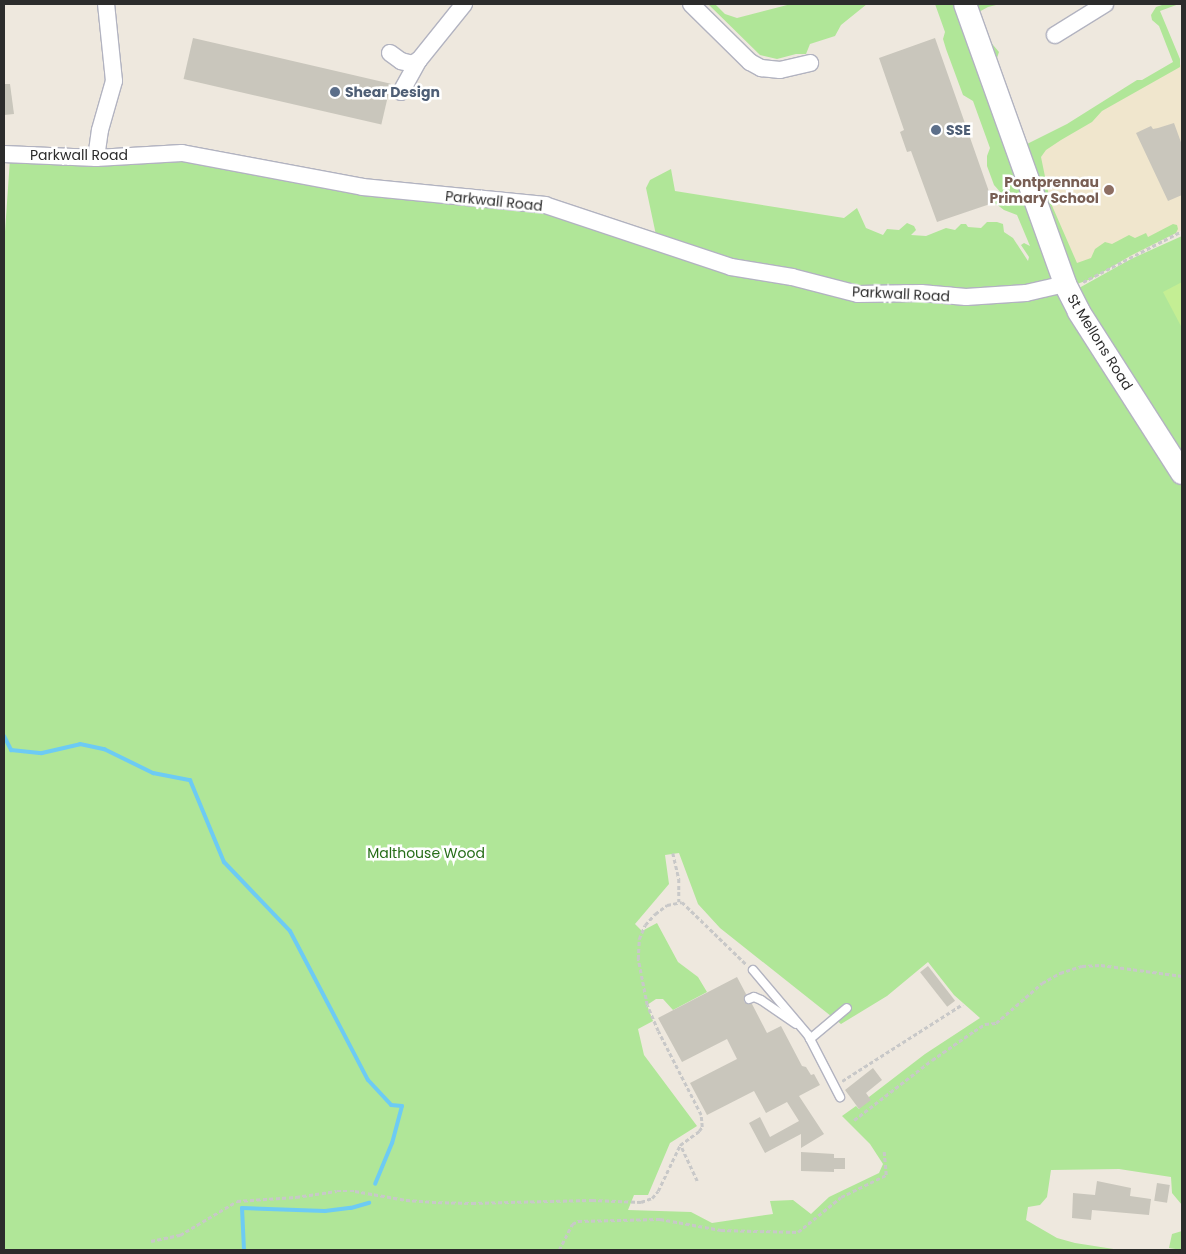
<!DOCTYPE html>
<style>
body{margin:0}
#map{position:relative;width:1186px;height:1254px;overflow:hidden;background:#eee8de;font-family:Poppins,sans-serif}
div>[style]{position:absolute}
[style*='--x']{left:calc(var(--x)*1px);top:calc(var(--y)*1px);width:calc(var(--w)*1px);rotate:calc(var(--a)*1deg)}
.education>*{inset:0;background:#f0e6cd}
.green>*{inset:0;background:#b0e698}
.pitch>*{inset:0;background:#c4ee94}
.stream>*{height:4px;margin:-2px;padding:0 2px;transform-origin:2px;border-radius:2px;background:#6dcbf4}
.building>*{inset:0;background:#c9c6bc;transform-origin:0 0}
.path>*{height:2.5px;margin-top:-1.25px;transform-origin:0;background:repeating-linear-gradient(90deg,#c8c8c8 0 4px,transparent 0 6.5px)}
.roads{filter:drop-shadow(1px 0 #b2b3c0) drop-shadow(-1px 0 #b2b3c0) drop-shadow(0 1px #b2b3c0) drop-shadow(0 -1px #b2b3c0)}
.lane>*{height:8px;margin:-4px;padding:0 4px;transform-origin:4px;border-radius:4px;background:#fff}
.street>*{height:16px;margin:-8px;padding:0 8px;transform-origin:8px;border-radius:8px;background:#fff}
.secondary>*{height:22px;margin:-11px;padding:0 11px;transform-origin:11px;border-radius:11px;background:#fff}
.dots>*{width:14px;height:14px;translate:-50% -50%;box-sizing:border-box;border:2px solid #fff;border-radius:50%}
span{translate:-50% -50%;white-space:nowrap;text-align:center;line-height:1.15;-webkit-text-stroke:5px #fff;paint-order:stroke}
.service-label{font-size:14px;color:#4e5e75;font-weight:700}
.left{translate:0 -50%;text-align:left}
.street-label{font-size:14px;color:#2c2c2c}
.education-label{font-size:14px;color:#785e54;font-weight:700}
.right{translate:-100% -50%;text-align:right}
.park-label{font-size:14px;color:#266d18}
.frame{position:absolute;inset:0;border:5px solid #2c2c2c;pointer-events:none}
</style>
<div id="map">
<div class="education">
<div style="clip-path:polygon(1182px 64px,1182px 230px,1077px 284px,1021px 150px)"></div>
</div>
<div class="green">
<div style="clip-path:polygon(708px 4px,715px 4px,725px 14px,737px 18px,791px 4px,867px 4px,841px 25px,835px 36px,810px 44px,806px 54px,796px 54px,777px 59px,760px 55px)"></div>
<div style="clip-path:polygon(evenodd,935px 4px,1000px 4px,988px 7px,977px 13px,988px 39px,999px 52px,996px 61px,1021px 142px,1027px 144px,1067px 124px,1137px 80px,1142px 80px,1173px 62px,1159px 26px,1152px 20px,1151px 15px,1156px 7px,1165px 4px,1179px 4px,1160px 11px,1180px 59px,1180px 67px,1102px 111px,1092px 122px,1061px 140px,1046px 150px,1041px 157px,1050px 201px,1077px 263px,1091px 258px,1095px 249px,1105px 242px,1112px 244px,1129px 235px,1135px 238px,1146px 233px,1148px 237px,1173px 224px,1177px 225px,1178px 229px,1176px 233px,1132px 255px,1091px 279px,1077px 284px,1052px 276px,1051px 279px,1182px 481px,1182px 1205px,1172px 1193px,1171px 1177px,1119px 1169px,1051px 1170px,1047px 1197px,1040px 1205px,1028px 1207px,1026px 1220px,1057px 1238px,1075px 1243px,1120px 1250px,4px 1250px,4px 246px,10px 159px,158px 157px,536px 209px,740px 274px,865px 302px,983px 291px,922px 285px,846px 285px,722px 257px,656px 235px,646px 188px,650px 180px,671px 169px,675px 191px,844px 218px,857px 208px,866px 228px,883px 235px,887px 229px,899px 230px,907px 223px,914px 226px,916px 230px,911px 235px,926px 236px,946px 228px,955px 230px,961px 224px,966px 224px,968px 227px,981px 228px,987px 222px,997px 222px,1003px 224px,1004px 232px,1013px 238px,1028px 261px,1029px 257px,1021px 245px,1024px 243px,1030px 246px,1017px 215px,1004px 210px,995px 203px,997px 196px,1002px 194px,994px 185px,987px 166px,987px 156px,990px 148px,973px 101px,963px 95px,946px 49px,943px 39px,945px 32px,935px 4px,679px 853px,698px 904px,720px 928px,841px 1024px,887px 996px,928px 962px,954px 995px,980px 1018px,925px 1054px,869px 1097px,859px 1109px,856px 1106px,842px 1116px,870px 1144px,883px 1164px,879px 1173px,829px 1197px,811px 1214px,793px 1200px,770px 1201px,773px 1214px,712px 1223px,691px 1212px,628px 1210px,634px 1195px,648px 1195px,670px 1143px,697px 1126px,644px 1055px,638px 1029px,653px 1021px,647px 1005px,656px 999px,663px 999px,673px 1010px,707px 992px,698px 977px,678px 962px,657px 923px,642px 931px,635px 924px,669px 884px,665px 855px,679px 853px)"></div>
<div style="clip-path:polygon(1182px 236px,1182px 462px,1122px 368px,1079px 288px,1131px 259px)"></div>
<div style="clip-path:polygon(1182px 1231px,1182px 1250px,1169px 1248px,1172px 1234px)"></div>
</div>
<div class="pitch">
<div style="clip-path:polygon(1182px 282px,1182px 328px,1163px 292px)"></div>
</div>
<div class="stream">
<div style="--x:4;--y:736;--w:16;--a:63"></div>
<div style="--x:11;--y:750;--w:31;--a:6"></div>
<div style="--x:42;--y:753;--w:39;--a:-13"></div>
<div style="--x:80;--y:744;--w:25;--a:12"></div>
<div style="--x:104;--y:749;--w:55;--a:26.1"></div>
<div style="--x:153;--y:773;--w:38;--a:11"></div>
<div style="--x:190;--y:780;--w:89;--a:67.5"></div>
<div style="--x:224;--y:862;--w:95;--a:46.3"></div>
<div style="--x:290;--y:931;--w:168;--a:62.4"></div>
<div style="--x:368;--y:1080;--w:34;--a:47"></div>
<div style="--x:391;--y:1105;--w:11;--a:5"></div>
<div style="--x:402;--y:1106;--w:38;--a:105"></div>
<div style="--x:392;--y:1143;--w:44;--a:112.5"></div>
<div style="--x:244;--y:1250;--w:42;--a:-92.7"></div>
<div style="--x:242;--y:1208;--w:83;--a:2.1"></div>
<div style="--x:325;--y:1211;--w:26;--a:-7"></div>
<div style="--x:351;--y:1208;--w:19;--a:-16"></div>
</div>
<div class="building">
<div style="left:193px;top:38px;width:203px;height:42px;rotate:13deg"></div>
<div style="clip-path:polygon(935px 38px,993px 203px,937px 222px,911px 151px,907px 152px,900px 132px,904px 130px,879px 58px)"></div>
<div style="clip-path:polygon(4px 84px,10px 84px,14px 114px,4px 115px)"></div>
<div style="clip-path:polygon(1174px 123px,1182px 145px,1182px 195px,1168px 201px,1136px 133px,1151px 126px,1153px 129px,1158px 128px)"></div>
<div style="left:928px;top:966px;width:44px;height:10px;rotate:52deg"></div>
<div style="clip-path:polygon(737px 977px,746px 994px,744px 1002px,752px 1004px,767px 1033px,781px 1026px,802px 1066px,806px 1067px,811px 1075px,814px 1074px,820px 1085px,799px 1096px,824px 1134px,801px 1148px,801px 1134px,765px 1153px,749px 1123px,760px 1117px,770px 1137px,799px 1121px,787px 1102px,766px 1113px,754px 1091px,707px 1115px,690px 1083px,737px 1059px,727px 1039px,682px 1062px,658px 1018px)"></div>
<div style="clip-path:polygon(873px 1068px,882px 1080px,866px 1093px,871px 1100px,859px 1109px,845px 1090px)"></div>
<div style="clip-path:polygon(801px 1152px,834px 1154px,834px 1158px,845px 1158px,845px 1169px,834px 1169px,834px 1172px,801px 1171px)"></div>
<div style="clip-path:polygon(1097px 1181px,1131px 1188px,1130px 1196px,1151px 1199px,1149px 1215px,1092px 1210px,1091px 1220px,1072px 1218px,1073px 1193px,1095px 1195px)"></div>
<div style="left:1157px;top:1183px;width:13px;height:18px;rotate:9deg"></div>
</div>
<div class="path">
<div style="--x:1083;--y:282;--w:111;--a:-27.3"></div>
<div style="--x:673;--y:853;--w:27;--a:77"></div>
<div style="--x:679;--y:879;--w:23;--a:90"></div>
<div style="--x:842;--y:1081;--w:143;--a:-32.5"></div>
<div style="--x:854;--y:1120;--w:98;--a:-37.6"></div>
<div style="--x:932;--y:1060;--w:51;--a:-34.6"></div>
<div style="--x:974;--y:1031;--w:13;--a:-32"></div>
<div style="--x:985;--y:1024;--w:11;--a:-5"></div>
<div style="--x:996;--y:1023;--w:61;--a:-41"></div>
<div style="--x:1042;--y:983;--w:21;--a:-29"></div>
<div style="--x:1060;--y:973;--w:23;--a:-18"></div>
<div style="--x:1082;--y:966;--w:19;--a:-3"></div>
<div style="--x:1101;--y:965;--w:82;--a:7.7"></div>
<div style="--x:697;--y:1181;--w:40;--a:-115"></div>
<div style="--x:680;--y:1145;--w:24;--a:-36"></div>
<div style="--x:699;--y:1131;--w:5;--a:-53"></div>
<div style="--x:702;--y:1127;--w:12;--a:-95"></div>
<div style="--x:701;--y:1115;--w:94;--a:-117.1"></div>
<div style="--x:658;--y:1031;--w:28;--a:-113"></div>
<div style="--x:647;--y:1005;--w:47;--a:-101.1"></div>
<div style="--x:638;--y:959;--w:20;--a:-87"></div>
<div style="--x:639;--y:939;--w:15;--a:-67"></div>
<div style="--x:645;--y:925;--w:15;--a:-48"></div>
<div style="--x:655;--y:914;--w:15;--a:-37"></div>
<div style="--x:667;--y:905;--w:15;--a:-11"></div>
<div style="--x:682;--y:902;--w:89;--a:44.1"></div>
<div style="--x:151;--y:1241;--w:30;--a:-12"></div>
<div style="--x:180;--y:1235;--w:66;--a:-30.8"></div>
<div style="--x:237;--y:1201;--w:59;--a:-3.9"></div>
<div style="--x:296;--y:1197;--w:41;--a:-8.3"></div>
<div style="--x:337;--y:1191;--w:18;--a:0"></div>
<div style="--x:355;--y:1191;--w:52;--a:10"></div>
<div style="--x:406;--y:1200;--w:26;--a:4"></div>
<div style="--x:432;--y:1202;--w:40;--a:1.4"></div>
<div style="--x:472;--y:1203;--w:120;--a:-1.4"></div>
<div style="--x:592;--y:1200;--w:49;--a:2.3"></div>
<div style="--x:641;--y:1202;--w:12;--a:-20"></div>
<div style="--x:652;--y:1198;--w:9;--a:-49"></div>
<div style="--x:658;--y:1191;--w:51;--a:-64.4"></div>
<div style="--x:559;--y:1250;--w:29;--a:-63"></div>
<div style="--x:572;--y:1224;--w:7;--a:-27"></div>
<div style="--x:578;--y:1221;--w:82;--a:-1.4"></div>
<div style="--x:660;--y:1219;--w:62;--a:10.2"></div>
<div style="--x:721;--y:1230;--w:77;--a:1.5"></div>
<div style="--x:798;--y:1232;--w:55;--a:-39.1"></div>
<div style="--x:841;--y:1197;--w:50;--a:-26.1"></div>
<div style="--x:886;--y:1175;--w:25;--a:-95"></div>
</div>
<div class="roads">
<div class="lane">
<div style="--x:753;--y:970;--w:85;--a:49.8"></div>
<div style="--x:808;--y:1035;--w:70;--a:62.7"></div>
<div style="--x:749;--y:999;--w:5;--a:-22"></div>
<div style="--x:754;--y:997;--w:8;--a:23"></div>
<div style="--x:761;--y:1000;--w:42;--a:34.4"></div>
<div style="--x:810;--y:1039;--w:48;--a:-40"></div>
</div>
<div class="street">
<div style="--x:691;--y:4;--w:83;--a:44.5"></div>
<div style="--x:750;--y:62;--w:13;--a:29"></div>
<div style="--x:761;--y:68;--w:19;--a:6"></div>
<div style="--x:780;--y:70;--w:31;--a:-13"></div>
<div style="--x:1055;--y:35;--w:59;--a:-31.8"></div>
<div style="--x:390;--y:53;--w:14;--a:36"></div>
<div style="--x:401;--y:61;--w:11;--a:15"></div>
<div style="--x:412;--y:64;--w:8;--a:-30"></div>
<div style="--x:401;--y:92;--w:37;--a:-61"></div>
<div style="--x:419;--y:60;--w:72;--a:-51.2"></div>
<div style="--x:4;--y:154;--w:92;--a:2.5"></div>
<div style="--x:96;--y:158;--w:86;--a:-3.3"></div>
<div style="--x:182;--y:153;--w:184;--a:10.6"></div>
<div style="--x:363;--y:187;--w:183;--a:5.6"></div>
<div style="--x:545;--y:205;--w:196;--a:18.4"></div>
<div style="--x:731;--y:267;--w:62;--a:9.3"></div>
<div style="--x:792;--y:277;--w:68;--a:14.4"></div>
<div style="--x:858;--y:294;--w:63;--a:-0.9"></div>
<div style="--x:921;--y:293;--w:45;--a:5.1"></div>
<div style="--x:966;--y:297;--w:60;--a:-3.8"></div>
<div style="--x:1026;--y:293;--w:40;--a:-13"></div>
<div style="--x:96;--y:158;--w:28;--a:-82"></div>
<div style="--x:100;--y:130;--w:51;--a:-74.1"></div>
<div style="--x:114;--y:81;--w:77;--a:-95.9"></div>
</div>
<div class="secondary">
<div style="--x:965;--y:4;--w:297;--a:70.3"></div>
<div style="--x:1065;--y:284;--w:31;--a:63"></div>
<div style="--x:1079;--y:312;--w:191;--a:57.4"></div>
</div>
</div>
<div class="dots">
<div style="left:335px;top:92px;background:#5c6f8a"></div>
<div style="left:936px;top:130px;background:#5c6f8a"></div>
<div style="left:1109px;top:190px;background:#8d6e63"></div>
</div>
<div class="service-label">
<span class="left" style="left:345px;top:92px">Shear Design</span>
<span class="left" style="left:946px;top:130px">SSE</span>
</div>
<div class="street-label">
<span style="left:79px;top:155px">Parkwall Road</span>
<span style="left:494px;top:201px;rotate:6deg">Parkwall Road</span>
<span style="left:901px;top:294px;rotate:3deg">Parkwall Road</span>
<span style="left:1100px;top:342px;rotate:58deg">St Mellons Road</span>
</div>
<div class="education-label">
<span class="right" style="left:1099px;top:190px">Pontprennau<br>Primary School</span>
</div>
<div class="park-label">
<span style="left:426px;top:853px">Malthouse Wood</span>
</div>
<div class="frame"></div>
</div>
